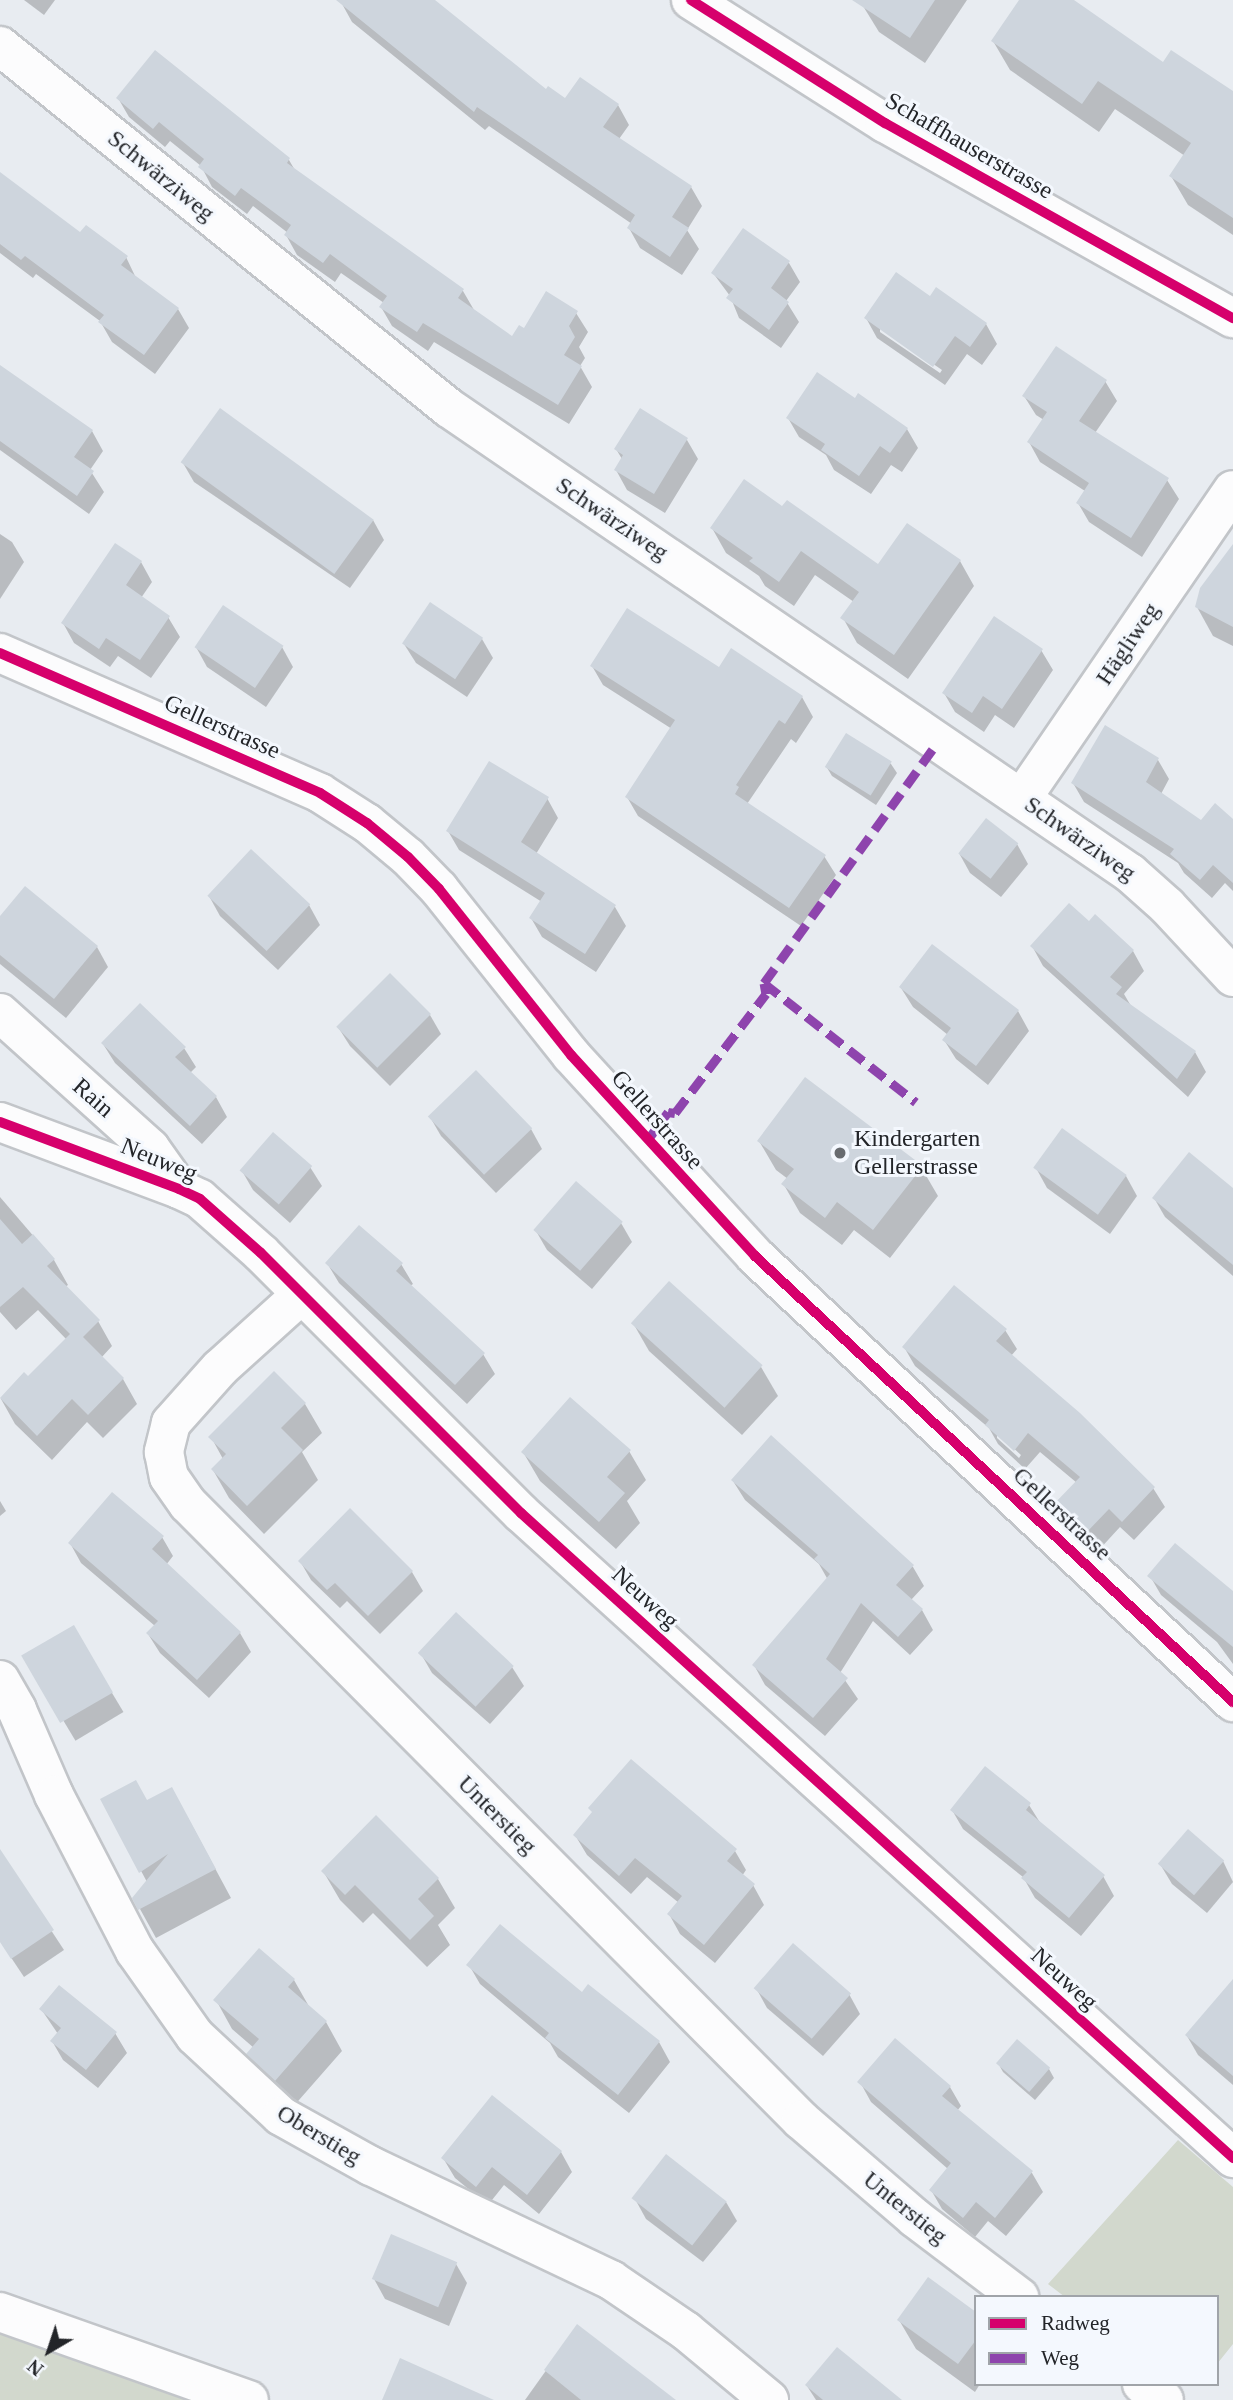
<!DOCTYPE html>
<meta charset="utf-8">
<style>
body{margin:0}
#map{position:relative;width:1233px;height:2400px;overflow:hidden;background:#e8ecf1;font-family:"Times New Roman",serif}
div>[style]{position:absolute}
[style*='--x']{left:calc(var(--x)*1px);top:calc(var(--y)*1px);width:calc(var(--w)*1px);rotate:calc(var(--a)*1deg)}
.green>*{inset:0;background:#d2d8cd}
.shadow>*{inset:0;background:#0003;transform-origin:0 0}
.building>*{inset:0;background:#ced5dd;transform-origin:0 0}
.roads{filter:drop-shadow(2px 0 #c2c5c9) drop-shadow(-2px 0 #c2c5c9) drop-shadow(0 2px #c2c5c9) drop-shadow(0 -2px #c2c5c9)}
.minor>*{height:38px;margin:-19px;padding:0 19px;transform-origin:19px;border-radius:19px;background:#fcfcfd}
.primary>*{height:38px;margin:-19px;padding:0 19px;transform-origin:19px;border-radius:19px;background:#fcfcfd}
.quiet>*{height:9px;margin-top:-4.5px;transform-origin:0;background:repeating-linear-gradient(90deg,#8e44ad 0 18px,transparent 0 27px)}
.cycleway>*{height:10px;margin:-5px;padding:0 5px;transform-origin:5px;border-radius:5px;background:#d6006c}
.dots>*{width:19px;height:19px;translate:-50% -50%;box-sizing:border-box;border:4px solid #f4f8fe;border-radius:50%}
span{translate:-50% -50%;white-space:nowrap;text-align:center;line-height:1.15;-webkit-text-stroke:6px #f4f8fe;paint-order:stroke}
.street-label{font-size:24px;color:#232529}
.poi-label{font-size:24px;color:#232529}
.left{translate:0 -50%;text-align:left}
.legend{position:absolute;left:974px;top:2295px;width:245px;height:91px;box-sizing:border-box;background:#f4f8fe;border:2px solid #a0a4a9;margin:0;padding:9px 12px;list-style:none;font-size:21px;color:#232529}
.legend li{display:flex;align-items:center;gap:14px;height:35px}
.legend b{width:35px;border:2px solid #a0a4a9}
.north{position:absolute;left:14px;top:2316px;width:70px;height:70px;-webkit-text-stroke:5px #f4f8fe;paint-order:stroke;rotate:219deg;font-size:19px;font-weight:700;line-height:28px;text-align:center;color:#232529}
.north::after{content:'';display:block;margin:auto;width:24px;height:32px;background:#232529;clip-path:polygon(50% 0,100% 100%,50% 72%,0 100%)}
</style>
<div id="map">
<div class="green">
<div style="clip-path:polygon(1178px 2140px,1233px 2187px,1233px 2344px,1217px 2364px,1217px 2297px,1065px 2297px,1048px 2284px)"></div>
<div style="clip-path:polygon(0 2312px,249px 2400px,0 2400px)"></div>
</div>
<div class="shadow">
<div style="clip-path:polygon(24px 0,55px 0,44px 15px)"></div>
<div style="clip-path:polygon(342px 0,430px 0,546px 92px,566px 100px,618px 105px,629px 125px,619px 139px,691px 187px,702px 206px,687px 230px,699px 249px,682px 275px,640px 248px,629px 228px,632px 224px,489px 126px,485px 130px,352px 22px,341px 2px)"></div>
<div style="clip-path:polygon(867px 0,967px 0,925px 63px,879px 32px,863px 6px)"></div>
<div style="clip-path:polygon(1021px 0,1071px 0,1164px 64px,1233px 94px,1233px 235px,1188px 205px,1171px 176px,1185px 156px,1115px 109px,1099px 132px,1010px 70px,993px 41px)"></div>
<div style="clip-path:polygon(118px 98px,289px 160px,296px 172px,463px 291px,474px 310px,512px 338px,524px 331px,576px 313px,588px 332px,579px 347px,585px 358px,580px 366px,592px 387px,569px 424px,434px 342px,428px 351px,392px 326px,381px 307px,384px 303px,341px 273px,335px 282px,297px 255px,286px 235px,288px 233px,253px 206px,247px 214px,212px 187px,201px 166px,170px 141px,165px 147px,129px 117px)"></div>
<div style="clip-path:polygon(0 175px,80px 235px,126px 257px,136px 278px,178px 309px,189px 328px,155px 374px,112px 342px,100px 321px,36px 274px,33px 278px,0 253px)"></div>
<div style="clip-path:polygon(789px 263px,800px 282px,786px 301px,799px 322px,781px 348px,739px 318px,730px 296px,713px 273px)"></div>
<div style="clip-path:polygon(evenodd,931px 298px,986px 324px,997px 344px,982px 365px,967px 354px,945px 385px,877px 338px,866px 318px,931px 298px,880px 327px,942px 370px,940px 373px,880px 332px,880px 327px)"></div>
<div style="clip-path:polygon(0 367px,92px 431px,103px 451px,90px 470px,104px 492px,89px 514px,0 450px)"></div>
<div style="clip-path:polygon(1105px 381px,1117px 401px,1095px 433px,1167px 480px,1179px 499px,1142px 557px,1089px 522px,1078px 503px,1085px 491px,1040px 462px,1029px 442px,1044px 420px,1036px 415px,1024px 396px)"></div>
<div style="clip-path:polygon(855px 401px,907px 429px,918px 448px,902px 472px,891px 465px,871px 494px,834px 470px,826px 455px,799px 437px,788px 418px)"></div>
<div style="clip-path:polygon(687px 440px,698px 459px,665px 513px,627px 490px,616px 470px,622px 459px,616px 449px)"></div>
<div style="clip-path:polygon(183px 463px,373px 520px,384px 540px,350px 588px,194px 482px)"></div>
<div style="clip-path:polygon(783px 509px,879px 566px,960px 561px,974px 586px,908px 679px,857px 643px,843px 618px,854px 602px,815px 575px,794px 606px,765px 586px,759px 576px,726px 553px,712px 528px)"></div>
<div style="clip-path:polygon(0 534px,12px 542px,24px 562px,0 599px)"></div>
<div style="clip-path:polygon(1233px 547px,1233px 646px,1213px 636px,1197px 607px)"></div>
<div style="clip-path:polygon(141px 562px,152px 582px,141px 598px,168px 617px,180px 637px,151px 678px,118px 656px,110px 667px,74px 643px,63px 623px)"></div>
<div style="clip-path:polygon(482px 639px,493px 658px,467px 697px,416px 663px,404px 644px)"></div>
<div style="clip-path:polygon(196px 647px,282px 647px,293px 667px,266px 707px,207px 667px)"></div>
<div style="clip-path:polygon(1041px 650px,1053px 670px,1014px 728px,995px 715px,984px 732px,955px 712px,944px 693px)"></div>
<div style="clip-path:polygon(592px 666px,720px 669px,802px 697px,813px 717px,796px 743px,791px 739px,747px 804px,824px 856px,836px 875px,801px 926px,638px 816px,627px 797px,672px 729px,603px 685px)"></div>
<div style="clip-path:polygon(847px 735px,891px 764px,897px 773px,876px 805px,832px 776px,826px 766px)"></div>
<div style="clip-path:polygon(1158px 760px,1169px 779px,1161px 794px,1201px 822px,1233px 822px,1233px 891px,1225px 883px,1212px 898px,1184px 873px,1178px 863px,1084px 802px,1073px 783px)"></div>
<div style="clip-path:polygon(547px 798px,558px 818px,536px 854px,615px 907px,626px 926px,596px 972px,542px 937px,531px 918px,542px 902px,459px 850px,448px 831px)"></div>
<div style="clip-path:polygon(1017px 844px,1028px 864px,1001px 897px,970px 873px,959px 853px)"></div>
<div style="clip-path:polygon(251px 851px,309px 905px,320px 925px,278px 970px,220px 916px,209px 896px)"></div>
<div style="clip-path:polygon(1095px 916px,1133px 951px,1144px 971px,1124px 994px,1131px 1006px,1195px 1052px,1206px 1072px,1188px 1097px,1043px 966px,1032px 946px,1089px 923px)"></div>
<div style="clip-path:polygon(0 918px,97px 947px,108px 967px,66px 1018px,0 964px)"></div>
<div style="clip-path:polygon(901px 988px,1018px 1011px,1029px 1031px,988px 1085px,956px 1059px,944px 1040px,948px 1035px,913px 1007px)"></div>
<div style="clip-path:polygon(430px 1015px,441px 1034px,390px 1086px,350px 1046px,338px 1027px)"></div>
<div style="clip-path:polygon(103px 1044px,184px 1048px,196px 1067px,190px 1073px,216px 1097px,227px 1117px,202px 1144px,115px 1063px)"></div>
<div style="clip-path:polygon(476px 1073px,531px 1129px,542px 1149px,496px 1193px,441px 1136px,430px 1117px)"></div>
<div style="clip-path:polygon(759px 1141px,921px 1167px,938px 1196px,890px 1258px,854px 1230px,842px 1245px,800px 1213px,784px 1185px,788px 1179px,776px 1170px)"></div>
<div style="clip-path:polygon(310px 1167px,322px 1186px,290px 1223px,253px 1190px,242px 1171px)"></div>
<div style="clip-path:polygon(1036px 1168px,1126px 1176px,1137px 1196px,1110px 1234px,1047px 1188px)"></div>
<div style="clip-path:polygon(1233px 1190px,1233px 1276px,1165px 1217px,1154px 1198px)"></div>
<div style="clip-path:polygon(0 1197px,54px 1260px,68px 1285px,65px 1287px,98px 1321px,112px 1346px,101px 1358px,123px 1379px,137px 1404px,103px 1438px,87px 1422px,52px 1460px,15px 1424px,1px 1399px,24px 1375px,28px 1379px,67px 1340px,38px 1310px,16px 1330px,0 1312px)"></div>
<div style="clip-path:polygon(621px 1223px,632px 1242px,592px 1289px,547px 1250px,536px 1231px)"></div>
<div style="clip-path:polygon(327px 1263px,401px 1264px,413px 1284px,410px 1286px,483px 1354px,495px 1374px,467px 1404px,339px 1283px)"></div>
<div style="clip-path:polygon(633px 1323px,761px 1367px,778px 1396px,742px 1435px,649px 1351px)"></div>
<div style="clip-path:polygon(evenodd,1005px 1330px,1017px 1349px,1011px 1356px,1153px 1488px,1165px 1507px,1134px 1540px,1120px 1527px,1097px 1552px,1067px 1524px,1056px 1505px,1077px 1483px,1040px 1452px,1025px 1469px,998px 1444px,989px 1428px,915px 1366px,904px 1347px,1005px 1330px,997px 1433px,1021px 1455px,1019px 1458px,997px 1438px,997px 1433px)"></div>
<div style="clip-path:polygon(274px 1374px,305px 1404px,322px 1433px,302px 1452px,318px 1480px,264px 1534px,229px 1498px,213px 1470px,223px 1459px,211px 1437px)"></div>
<div style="clip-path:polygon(771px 1438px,913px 1567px,924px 1586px,911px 1600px,922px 1610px,933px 1630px,910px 1655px,873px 1621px,840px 1673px,858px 1699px,825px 1736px,765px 1685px,754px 1665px,828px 1580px,819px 1564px,745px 1500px,733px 1481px)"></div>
<div style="clip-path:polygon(629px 1451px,646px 1480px,627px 1501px,640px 1523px,616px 1549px,540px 1481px,523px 1452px)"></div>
<div style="clip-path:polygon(0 1501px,6px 1511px,0 1516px)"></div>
<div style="clip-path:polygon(162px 1537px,173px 1556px,166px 1565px,240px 1633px,251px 1652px,209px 1698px,160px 1653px,148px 1634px,155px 1626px,81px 1563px,70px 1543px)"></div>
<div style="clip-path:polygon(300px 1561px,412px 1572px,423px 1591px,380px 1634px,347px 1601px,340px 1608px,311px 1580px)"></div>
<div style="clip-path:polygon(1150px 1576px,1233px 1602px,1233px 1664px,1217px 1642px,1161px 1595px)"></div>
<div style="left:73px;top:1628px;width:98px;height:56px;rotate:59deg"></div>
<div style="clip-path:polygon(421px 1654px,512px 1667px,524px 1686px,490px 1724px,432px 1673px)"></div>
<div style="clip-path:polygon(103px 1800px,147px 1802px,188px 1818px,231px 1898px,156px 1938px,140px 1909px,147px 1882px)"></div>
<div style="clip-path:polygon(1029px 1805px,1041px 1824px,1103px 1876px,1114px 1896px,1081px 1936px,1035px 1898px,1023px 1877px,963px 1829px,952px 1810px)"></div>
<div style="clip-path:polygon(376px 1818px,438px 1879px,455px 1908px,438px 1925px,450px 1945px,427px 1967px,373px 1913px,363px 1923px,340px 1900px,323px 1871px)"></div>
<div style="clip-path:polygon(575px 1835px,735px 1851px,746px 1870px,742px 1876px,753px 1885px,764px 1905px,715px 1963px,680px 1934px,669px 1914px,679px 1903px,647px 1877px,631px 1894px,587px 1855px)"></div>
<div style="clip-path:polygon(1223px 1861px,1233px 1882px,1207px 1913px,1172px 1884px,1160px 1864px)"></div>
<div style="clip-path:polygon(9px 1866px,64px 1950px,24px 1977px,0 1941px,0 1872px)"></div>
<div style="clip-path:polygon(259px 1950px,294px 1980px,311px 2010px,326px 2022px,342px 2051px,292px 2108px,265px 2083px,248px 2054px,254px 2048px,232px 2029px,216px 2000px)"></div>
<div style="clip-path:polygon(469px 1965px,582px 1994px,659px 2042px,670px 2062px,629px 2113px,558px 2057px,550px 2043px,480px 1984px)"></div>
<div style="clip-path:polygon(756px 1988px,849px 1994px,860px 2014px,823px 2056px,767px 2008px)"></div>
<div style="clip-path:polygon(1233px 2002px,1233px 2085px,1198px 2055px,1187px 2036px)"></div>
<div style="clip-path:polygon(41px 2009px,115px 2033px,127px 2053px,98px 2088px,63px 2060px,52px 2041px,58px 2034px)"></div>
<div style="clip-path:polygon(998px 2063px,1049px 2069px,1054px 2078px,1035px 2100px,1003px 2072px)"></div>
<div style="clip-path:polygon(860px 2082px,950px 2087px,961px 2106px,957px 2111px,1032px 2173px,1043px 2192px,1006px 2236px,988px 2221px,975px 2237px,942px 2209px,931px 2190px,948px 2169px,871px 2102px)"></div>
<div style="clip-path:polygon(492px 2097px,561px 2152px,572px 2172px,539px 2214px,504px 2185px,488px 2205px,455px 2178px,443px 2158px)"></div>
<div style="clip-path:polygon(635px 2199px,726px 2202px,737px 2221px,703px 2262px,646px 2219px)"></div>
<div style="clip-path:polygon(456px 2264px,467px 2283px,449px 2326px,385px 2299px,374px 2279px)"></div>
<div style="clip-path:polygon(976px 2314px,976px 2384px,980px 2384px,975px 2392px,916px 2349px,899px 2320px)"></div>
<div style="clip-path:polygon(577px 2327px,669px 2400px,525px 2400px)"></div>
<div style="clip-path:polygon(807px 2386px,900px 2400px,816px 2400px)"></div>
</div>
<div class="building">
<div style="clip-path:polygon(336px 0,435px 0,546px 89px,548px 86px,565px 98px,580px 77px,619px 104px,603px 127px,692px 186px,672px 217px,689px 228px,670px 257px,627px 228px,635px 215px,477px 107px,474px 112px)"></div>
<div style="clip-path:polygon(852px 0,935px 0,910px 38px)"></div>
<div style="clip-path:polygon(1019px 0,1074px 0,1163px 62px,1171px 50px,1233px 91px,1233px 218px,1169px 176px,1191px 143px,1098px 81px,1082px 104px,991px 41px)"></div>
<div style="clip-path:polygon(155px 50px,290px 158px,287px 163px,464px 289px,458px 298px,512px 336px,519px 325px,524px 328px,546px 291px,578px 311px,569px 326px,575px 337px,564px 355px,582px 366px,558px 405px,423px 323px,417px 332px,379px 307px,387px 296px,330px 254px,323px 263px,284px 235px,291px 225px,241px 188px,235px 196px,198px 167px,204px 159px,159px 122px,153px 129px,116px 98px)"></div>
<div style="clip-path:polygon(0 172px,80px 232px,86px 225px,128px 256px,121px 265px,179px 308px,144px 355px,98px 322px,104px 315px,25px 256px,21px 260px,0 244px)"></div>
<div style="clip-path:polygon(743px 228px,790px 261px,771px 288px,789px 302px,769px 330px,726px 298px,733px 289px,711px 273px)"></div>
<div style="clip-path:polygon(896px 272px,930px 296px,936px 287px,987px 323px,970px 347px,955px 336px,933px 367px,864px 318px)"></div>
<div style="clip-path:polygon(1056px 346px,1107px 380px,1079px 421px,1169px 478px,1131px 538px,1076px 503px,1089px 483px,1027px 442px,1047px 412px,1022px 396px)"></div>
<div style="clip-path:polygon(0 365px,93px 430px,74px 457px,94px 471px,77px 496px,0 441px)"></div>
<div style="clip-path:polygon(817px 372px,855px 398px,858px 393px,908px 428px,890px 453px,880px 446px,859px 476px,821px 450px,825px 444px,786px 418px)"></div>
<div style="left:220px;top:408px;width:190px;height:67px;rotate:36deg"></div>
<div style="clip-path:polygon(640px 408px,688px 438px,654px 494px,614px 470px,623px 455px,614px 449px)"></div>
<div style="clip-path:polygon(744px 479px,782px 506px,787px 500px,878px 564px,907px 523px,961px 560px,894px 655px,840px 618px,859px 592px,801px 551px,779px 582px,749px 561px,753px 558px,710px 528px)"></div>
<div style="clip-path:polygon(115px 543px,142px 561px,126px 585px,170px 616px,140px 660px,106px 638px,99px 649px,61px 623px)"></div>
<div style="clip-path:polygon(1233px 544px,1233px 627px,1195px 607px,1200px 588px)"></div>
<div style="left:430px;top:602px;width:64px;height:50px;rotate:34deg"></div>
<div style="left:223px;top:605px;width:73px;height:51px;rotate:34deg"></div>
<div style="clip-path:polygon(627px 608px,719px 667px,731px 648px,803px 696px,785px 724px,779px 720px,736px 785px,739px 787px,735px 794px,826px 855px,789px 908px,625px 797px,675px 720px,590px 666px)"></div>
<div style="clip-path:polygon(994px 616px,1043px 649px,1002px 709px,983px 696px,972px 713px,942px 693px)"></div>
<div style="clip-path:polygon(1105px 725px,1159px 758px,1146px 782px,1201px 820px,1215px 803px,1233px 819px,1233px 883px,1213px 865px,1200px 880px,1170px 854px,1174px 849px,1071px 783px)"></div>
<div style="left:846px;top:733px;width:54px;height:40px;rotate:32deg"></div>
<div style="clip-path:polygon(489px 761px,549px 797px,521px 842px,616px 905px,585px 954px,529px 918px,545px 893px,446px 831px)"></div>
<div style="left:986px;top:818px;width:41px;height:45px;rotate:38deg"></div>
<div style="left:251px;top:849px;width:81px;height:64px;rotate:43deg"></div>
<div style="clip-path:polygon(25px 886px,98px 946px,54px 999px,0 955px,0 916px)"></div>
<div style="clip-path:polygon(1069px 903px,1089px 921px,1095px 914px,1134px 950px,1110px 977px,1122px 987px,1116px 994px,1196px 1051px,1177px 1079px,1030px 946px)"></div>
<div style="clip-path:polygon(932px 944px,1019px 1010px,976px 1066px,942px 1040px,951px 1028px,899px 987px)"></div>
<div style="left:390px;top:973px;width:58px;height:76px;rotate:45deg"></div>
<div style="clip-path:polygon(140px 1003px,186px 1047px,175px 1057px,217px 1096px,190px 1126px,101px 1043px)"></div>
<div style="left:476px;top:1070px;width:81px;height:67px;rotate:46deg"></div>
<div style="clip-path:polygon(805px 1077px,923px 1166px,873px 1230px,837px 1202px,825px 1218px,781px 1184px,794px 1169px,757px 1141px)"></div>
<div style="left:1062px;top:1128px;width:80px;height:49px;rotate:36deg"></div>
<div style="left:273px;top:1132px;width:52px;height:51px;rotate:41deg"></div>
<div style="clip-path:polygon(1189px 1152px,1233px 1188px,1233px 1265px,1152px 1198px)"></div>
<div style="left:576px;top:1181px;width:62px;height:65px;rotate:41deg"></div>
<div style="clip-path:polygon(0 1219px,22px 1244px,33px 1234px,55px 1259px,47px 1266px,100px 1320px,83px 1337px,124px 1378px,88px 1415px,72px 1399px,37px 1436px,0 1398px,24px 1372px,28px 1376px,70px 1334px,23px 1287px,0 1307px)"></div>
<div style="clip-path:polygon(359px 1225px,403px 1263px,396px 1271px,485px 1353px,455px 1385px,325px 1263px)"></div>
<div style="left:669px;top:1281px;width:126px;height:57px;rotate:42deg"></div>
<div style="clip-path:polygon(954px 1285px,1007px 1329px,996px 1341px,1080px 1413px,1155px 1487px,1122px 1522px,1109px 1509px,1085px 1534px,1053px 1505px,1080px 1477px,1028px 1433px,1014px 1451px,985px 1425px,989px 1420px,902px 1347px)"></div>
<div style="clip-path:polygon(274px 1371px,306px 1403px,281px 1428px,303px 1450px,247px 1506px,211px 1469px,226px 1454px,208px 1437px)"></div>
<div style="clip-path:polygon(570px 1397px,631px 1450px,607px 1477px,625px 1493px,599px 1522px,521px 1452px)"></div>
<div style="clip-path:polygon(771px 1435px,914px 1565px,896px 1585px,923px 1609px,898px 1637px,861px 1603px,826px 1659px,848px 1678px,813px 1718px,752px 1665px,830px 1574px,814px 1559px,818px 1555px,731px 1480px)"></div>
<div style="clip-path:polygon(112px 1492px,164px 1536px,152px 1549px,241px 1632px,197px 1680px,146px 1633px,158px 1621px,68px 1543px)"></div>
<div style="clip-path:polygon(350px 1508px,413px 1571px,368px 1616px,335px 1583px,327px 1590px,298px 1561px)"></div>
<div style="clip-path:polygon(1175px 1543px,1233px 1591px,1233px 1647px,1147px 1576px)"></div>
<div style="left:456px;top:1612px;width:79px;height:56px;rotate:43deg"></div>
<div style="left:74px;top:1625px;width:78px;height:61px;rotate:60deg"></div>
<div style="clip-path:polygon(631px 1759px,737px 1849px,727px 1861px,755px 1884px,704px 1945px,667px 1914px,682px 1896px,635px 1858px,619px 1876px,573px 1835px,592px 1812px,588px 1808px)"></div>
<div style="clip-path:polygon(985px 1766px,1031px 1803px,1026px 1810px,1105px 1875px,1069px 1918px,1021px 1878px,1027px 1872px,950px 1810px)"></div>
<div style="clip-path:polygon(136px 1780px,147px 1800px,172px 1787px,216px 1869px,138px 1910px,132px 1898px,168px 1854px,139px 1873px,100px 1799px)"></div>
<div style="clip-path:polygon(376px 1815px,439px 1878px,418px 1899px,434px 1916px,410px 1940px,355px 1885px,345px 1895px,321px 1871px)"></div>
<div style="left:1188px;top:1829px;width:48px;height:46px;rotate:41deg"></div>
<div style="clip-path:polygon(0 1849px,54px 1930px,11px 1959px,0 1942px)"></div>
<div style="clip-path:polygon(500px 1924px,582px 1992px,588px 1984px,660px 2041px,618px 2095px,545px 2038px,549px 2033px,466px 1965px)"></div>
<div style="left:793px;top:1943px;width:77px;height:60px;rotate:41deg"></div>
<div style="clip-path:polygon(259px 1948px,295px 1979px,288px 1987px,327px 2021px,275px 2081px,246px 2054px,259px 2039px,213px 2000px)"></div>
<div style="clip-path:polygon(1233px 1979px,1233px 2076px,1185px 2035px)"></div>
<div style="clip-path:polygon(59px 1985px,117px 2032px,86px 2070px,50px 2041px,61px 2028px,39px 2009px)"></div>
<div style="clip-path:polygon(895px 2038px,951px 2086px,942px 2096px,1033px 2171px,995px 2218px,976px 2202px,963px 2218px,929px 2190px,951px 2163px,857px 2082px)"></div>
<div style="left:1017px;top:2039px;width:44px;height:32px;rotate:41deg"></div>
<div style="clip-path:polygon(492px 2095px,562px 2151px,527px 2195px,492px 2167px,476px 2187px,441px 2158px)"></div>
<div style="left:666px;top:2154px;width:77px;height:56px;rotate:38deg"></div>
<div style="left:391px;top:2234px;width:72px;height:49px;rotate:23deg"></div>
<div style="clip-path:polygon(928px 2277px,976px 2312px,976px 2340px,958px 2364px,897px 2320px)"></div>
<div style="clip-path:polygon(577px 2324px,676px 2400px,581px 2400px,544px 2370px)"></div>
<div style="clip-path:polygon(837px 2347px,902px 2400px,823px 2400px,805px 2385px)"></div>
<div style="clip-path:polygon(400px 2358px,494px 2400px,382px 2400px)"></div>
</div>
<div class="roads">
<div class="minor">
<div style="--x:0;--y:46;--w:577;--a:38.88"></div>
<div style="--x:449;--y:408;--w:825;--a:34.33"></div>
<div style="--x:1130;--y:873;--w:50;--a:41.7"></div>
<div style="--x:1167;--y:906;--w:97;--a:47.1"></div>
<div style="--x:0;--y:653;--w:349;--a:23.6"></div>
<div style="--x:320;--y:793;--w:56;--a:32.6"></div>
<div style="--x:367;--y:823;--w:53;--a:39.7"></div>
<div style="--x:408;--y:857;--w:45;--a:45.9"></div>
<div style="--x:439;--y:889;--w:212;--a:51.5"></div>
<div style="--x:571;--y:1055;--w:273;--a:47.5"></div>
<div style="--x:755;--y:1256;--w:654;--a:43.02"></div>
<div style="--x:1022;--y:798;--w:373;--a:-55.6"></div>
<div style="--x:0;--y:1013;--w:202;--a:42"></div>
<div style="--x:150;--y:1148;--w:50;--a:54.7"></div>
<div style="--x:0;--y:1122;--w:191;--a:20.5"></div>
<div style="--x:179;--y:1189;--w:23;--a:25"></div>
<div style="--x:200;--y:1199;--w:81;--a:41.5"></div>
<div style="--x:261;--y:1253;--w:368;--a:45"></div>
<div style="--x:521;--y:1513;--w:961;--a:42.17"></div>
<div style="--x:302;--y:1294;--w:110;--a:137.9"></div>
<div style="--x:220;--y:1368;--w:74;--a:131.7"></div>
<div style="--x:171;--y:1423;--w:30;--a:104"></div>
<div style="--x:164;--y:1452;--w:25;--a:79"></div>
<div style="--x:169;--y:1477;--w:33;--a:55"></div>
<div style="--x:188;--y:1504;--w:869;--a:45.14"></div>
<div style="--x:801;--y:2120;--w:150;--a:40.7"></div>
<div style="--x:915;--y:2218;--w:131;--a:37.2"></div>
<div style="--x:0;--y:1680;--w:34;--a:60"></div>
<div style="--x:17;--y:1710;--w:93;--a:66.5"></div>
<div style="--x:54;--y:1795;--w:176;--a:62.6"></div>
<div style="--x:135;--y:1951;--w:104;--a:54.8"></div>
<div style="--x:195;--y:2036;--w:117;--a:42.9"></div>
<div style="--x:281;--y:2116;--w:103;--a:29.1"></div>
<div style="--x:371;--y:2166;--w:266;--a:25.4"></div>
<div style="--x:611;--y:2280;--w:91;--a:34.2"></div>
<div style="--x:686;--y:2331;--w:108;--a:39.7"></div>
<div style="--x:0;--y:2312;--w:264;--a:19.5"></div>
<div style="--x:1142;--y:2384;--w:27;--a:36"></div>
</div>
<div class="primary">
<div style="--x:691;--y:0;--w:230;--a:32.4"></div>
<div style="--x:885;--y:123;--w:399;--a:29.3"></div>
</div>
</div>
<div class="quiet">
<div style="--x:764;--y:983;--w:193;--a:38.1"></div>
<div style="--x:647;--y:1141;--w:36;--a:-54"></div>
<div style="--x:668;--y:1112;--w:7;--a:8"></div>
<div style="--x:675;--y:1113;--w:150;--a:-52.6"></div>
<div style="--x:766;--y:994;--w:11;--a:-100"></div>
<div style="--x:764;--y:983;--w:297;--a:-54.2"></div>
</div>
<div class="cycleway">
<div style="--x:691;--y:0;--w:230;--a:32.4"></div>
<div style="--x:885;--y:123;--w:399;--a:29.3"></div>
<div style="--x:0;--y:653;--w:349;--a:23.6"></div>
<div style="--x:320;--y:793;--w:56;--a:32.6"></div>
<div style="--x:367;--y:823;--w:53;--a:39.7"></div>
<div style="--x:408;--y:857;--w:45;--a:45.9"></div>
<div style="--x:439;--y:889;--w:212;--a:51.5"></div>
<div style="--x:571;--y:1055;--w:273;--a:47.5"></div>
<div style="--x:755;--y:1256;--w:654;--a:43.02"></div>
<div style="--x:0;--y:1122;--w:191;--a:20.5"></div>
<div style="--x:179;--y:1189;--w:23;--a:25"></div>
<div style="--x:200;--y:1199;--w:81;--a:41.5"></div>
<div style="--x:261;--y:1253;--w:368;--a:45"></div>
<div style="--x:521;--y:1513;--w:961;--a:42.17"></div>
</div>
<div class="dots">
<div style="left:840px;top:1153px;background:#686b6f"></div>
</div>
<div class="street-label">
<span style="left:969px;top:146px;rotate:30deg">Schaffhauserstrasse</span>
<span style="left:161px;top:176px;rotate:39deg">Schwärziweg</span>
<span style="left:612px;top:519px;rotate:34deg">Schwärziweg</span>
<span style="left:1128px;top:644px;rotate:-56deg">Hägliweg</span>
<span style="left:222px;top:727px;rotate:24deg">Gellerstrasse</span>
<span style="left:1080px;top:839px;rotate:35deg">Schwärziweg</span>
<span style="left:93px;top:1098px;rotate:41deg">Rain</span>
<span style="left:657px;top:1120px;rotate:48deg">Gellerstrasse</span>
<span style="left:159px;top:1160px;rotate:22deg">Neuweg</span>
<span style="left:1062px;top:1514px;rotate:43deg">Gellerstrasse</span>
<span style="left:645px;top:1598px;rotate:42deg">Neuweg</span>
<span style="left:497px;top:1815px;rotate:45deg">Unterstieg</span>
<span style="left:1064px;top:1979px;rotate:42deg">Neuweg</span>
<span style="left:319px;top:2135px;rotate:31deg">Oberstieg</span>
<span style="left:905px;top:2208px;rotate:39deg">Unterstieg</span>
</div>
<div class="poi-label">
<span class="left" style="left:854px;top:1153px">Kindergarten<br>Gellerstrasse</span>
</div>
<ul class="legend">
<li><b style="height:9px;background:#d6006c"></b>Radweg</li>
<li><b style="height:9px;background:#8e44ad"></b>Weg</li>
</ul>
<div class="north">N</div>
</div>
